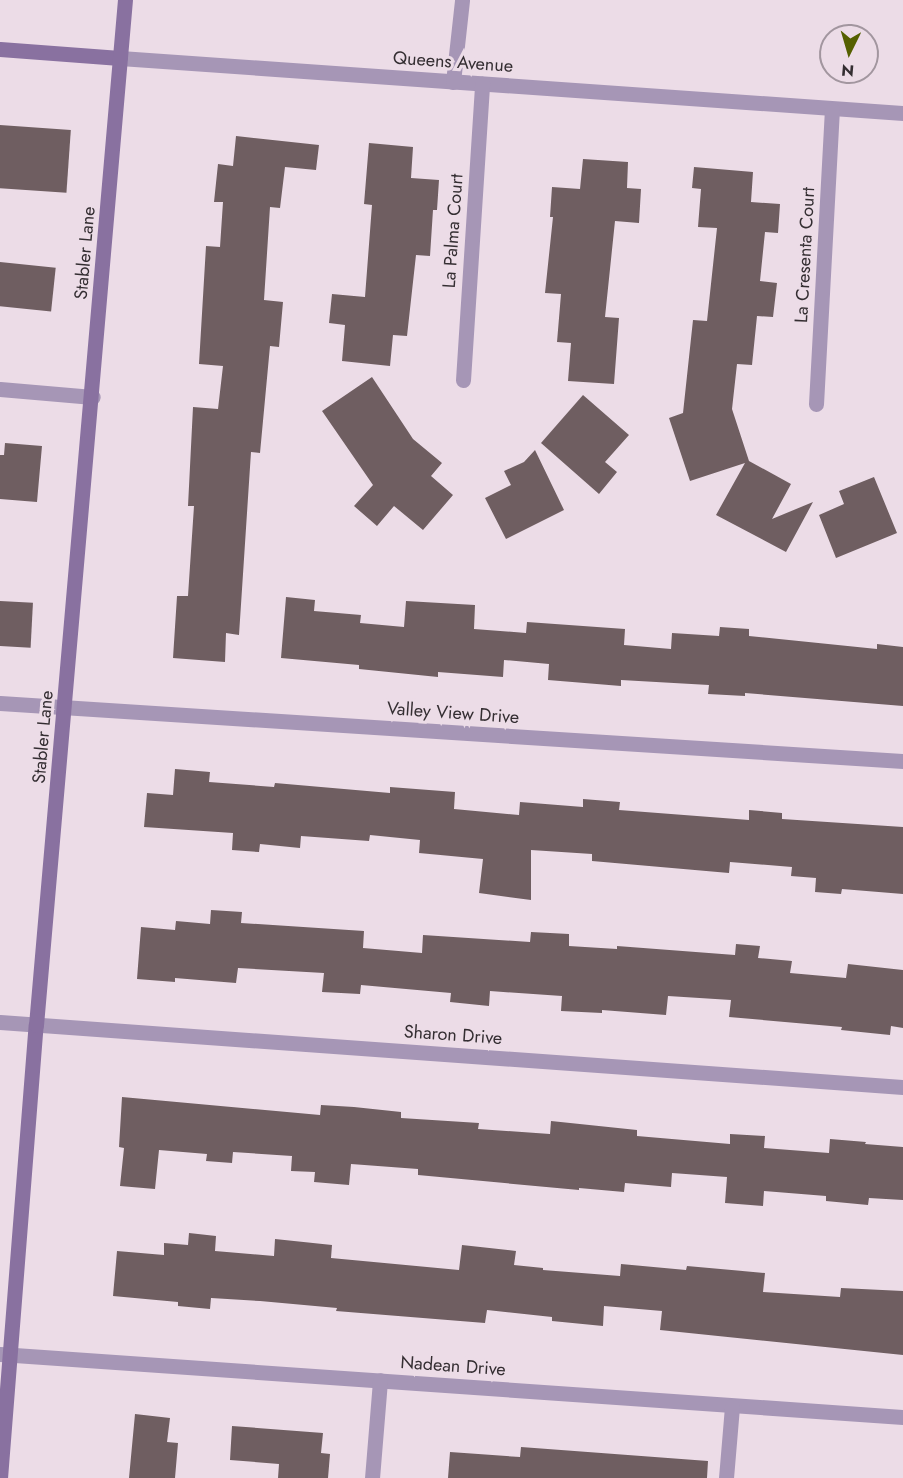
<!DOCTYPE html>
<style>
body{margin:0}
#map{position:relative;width:903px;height:1478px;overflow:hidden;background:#ecdce7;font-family:Jost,sans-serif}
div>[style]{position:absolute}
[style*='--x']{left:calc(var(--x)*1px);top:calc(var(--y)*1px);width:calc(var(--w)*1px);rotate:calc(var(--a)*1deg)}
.building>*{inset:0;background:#6f5e61;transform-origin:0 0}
.street>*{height:15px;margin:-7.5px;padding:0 7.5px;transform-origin:7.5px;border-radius:7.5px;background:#a696b6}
.secondary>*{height:15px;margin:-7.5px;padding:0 7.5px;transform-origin:7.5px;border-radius:7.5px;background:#8971a0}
span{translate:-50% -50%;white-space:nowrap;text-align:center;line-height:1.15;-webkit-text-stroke:6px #ecdce7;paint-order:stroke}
.street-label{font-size:18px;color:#342e32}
.north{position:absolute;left:819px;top:24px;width:60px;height:60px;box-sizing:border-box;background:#ecdce7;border:2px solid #a2969f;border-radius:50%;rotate:185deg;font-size:16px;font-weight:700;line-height:24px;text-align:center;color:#342e32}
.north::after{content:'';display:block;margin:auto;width:21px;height:27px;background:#556000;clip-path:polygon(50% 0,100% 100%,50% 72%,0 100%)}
</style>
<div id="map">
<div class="building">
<div style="left:0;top:125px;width:71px;height:63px;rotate:4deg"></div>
<div style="clip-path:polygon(236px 136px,319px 145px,316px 170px,285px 167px,280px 208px,270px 207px,264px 300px,283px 302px,279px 347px,270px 346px,260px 453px,251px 452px,239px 635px,226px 633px,225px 662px,173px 658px,177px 596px,188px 596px,194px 506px,188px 506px,193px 407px,218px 409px,223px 366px,199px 364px,206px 246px,220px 247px,223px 202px,214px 202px,218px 164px,233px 166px)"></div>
<div style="clip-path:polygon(369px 143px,413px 147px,411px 178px,439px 180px,437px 210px,433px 210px,430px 256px,416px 255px,407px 336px,393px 335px,390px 366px,342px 361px,345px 325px,329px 323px,332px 294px,365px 297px,372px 205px,364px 204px)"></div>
<div style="clip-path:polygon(583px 159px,628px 162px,627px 188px,641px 189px,639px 223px,615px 221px,605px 317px,619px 318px,614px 384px,568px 381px,571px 343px,557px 342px,561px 294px,545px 293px,553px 217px,550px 217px,552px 187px,580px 189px)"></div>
<div style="clip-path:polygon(694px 167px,753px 172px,751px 202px,780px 204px,778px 233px,765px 232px,760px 281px,777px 283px,773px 317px,757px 316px,752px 365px,737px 364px,732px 409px,749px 461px,791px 484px,772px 519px,813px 502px,786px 552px,716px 515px,745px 463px,690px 481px,669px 418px,683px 413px,693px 320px,707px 321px,717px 228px,698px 227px,701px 189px,692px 188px)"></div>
<div style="left:0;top:262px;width:56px;height:44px;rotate:6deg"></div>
<div style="clip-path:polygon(372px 377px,413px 439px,442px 463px,431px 476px,453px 495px,423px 530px,394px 506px,377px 526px,354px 506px,373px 485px,322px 411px)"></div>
<div style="clip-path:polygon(583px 395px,629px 435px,605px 462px,617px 472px,599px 494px,541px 443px)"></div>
<div style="clip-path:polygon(5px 443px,42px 446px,37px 502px,0 499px,0 455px,4px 455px)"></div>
<div style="clip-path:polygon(535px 450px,564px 510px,506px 539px,485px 498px,511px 485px,504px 471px,524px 462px)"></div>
<div style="clip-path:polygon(874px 477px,897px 533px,836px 558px,819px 515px,844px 504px,839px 491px)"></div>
<div style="clip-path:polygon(286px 597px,315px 600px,314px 611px,361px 615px,360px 623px,404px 627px,406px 601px,475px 605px,474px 629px,526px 633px,527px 622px,625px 629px,624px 645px,671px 649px,672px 633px,719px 636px,720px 627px,749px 629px,749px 636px,877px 649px,877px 644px,903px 647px,903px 706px,745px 693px,745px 696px,708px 694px,709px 685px,621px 680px,621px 686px,548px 680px,549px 664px,504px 660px,503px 677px,438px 672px,438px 677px,359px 669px,359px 665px,281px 658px)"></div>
<div style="left:0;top:601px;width:33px;height:45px;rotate:3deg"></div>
<div style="clip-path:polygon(175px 769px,210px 772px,209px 782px,274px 787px,275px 783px,390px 793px,390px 787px,455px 792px,454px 809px,519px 815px,520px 802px,583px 807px,583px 799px,620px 802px,619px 810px,749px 820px,749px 810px,782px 813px,782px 819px,903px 827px,903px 894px,842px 889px,841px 894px,815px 892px,816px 878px,791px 876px,792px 867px,730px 862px,729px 873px,592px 861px,592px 854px,531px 850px,531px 900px,479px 893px,483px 859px,419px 853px,420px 840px,370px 835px,369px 841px,301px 836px,300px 848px,260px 844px,259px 852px,232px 850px,233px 833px,144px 827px,147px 793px,173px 795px)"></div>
<div style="clip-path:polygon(211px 910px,242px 912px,241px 923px,364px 931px,363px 948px,422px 953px,423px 935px,530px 942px,531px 932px,569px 934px,569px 946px,617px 949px,617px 946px,735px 955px,736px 944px,760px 946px,758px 958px,792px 961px,790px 973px,846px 978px,848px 964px,903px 970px,903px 1028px,891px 1026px,890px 1035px,841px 1030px,842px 1027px,729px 1017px,731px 1000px,668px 996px,666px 1015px,602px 1010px,602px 1013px,561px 1011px,562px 996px,490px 991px,489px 1006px,450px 1002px,451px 993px,361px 985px,360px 994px,322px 992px,324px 973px,238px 968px,236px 983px,175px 978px,175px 982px,137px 979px,141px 927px,175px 930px,176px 921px,210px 924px)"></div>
<div style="clip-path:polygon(122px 1097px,320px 1115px,321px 1105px,354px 1107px,401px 1112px,401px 1118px,479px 1123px,478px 1129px,550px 1134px,551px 1121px,637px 1130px,637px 1136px,730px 1144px,730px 1134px,765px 1136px,764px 1148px,829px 1153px,830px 1139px,866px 1142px,865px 1144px,903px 1147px,903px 1200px,869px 1198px,868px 1205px,826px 1201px,826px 1196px,764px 1191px,763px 1206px,725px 1203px,727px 1177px,672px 1173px,671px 1187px,625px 1183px,624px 1192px,579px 1188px,579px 1190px,418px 1175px,418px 1169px,351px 1164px,349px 1185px,314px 1182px,315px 1172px,291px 1171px,292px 1156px,233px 1152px,232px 1163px,206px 1161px,207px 1154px,159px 1150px,155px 1189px,120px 1186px,124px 1148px,119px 1147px)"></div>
<div style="clip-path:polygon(189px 1233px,216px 1236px,215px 1251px,274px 1256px,275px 1239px,332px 1245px,331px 1258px,459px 1270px,462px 1245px,516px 1251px,514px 1265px,543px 1268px,543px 1270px,620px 1276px,621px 1264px,686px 1270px,687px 1266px,765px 1273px,763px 1292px,840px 1297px,841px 1288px,903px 1291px,903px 1355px,660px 1330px,662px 1311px,604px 1306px,603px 1326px,552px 1321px,552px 1317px,487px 1310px,485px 1323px,336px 1311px,337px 1308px,260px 1301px,211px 1298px,210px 1309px,178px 1306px,178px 1302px,113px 1296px,117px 1251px,164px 1255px,164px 1243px,188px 1245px)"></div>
<div style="clip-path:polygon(135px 1414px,170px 1418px,167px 1442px,178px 1443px,175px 1478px,129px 1478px)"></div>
<div style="clip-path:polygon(232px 1426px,323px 1433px,321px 1453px,330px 1454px,328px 1478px,278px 1478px,279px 1464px,230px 1460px)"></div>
<div style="clip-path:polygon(521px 1447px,708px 1461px,707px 1478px,448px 1478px,450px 1452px,520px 1457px)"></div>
</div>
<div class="street">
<div style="--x:120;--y:58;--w:785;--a:4.02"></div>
<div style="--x:453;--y:82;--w:82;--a:-83.7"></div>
<div style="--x:463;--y:380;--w:297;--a:-86.3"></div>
<div style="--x:0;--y:389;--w:93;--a:4.9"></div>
<div style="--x:816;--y:404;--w:295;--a:-86.9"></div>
<div style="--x:0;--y:703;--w:905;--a:3.68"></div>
<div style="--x:0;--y:1022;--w:905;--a:4.12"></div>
<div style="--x:0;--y:1354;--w:905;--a:3.99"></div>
<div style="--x:372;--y:1478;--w:98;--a:-85.3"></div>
<div style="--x:726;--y:1478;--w:72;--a:-85.2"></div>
</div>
<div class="secondary">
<div style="--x:0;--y:49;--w:120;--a:4.3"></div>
<div style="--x:0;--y:1478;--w:454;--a:-85.5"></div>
<div style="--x:36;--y:1025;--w:1029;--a:-85.04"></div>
</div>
<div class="street-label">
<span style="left:453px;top:62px;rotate:4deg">Queens Avenue</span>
<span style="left:453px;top:231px;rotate:-86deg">La Palma Court</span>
<span style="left:85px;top:253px;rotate:-85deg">Stabler Lane</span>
<span style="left:805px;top:255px;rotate:-87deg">La Cresenta Court</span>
<span style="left:453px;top:713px;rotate:4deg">Valley View Drive</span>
<span style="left:43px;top:737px;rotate:-85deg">Stabler Lane</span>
<span style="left:453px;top:1035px;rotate:4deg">Sharon Drive</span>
<span style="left:453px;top:1366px;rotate:4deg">Nadean Drive</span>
</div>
<div class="north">N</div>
</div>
